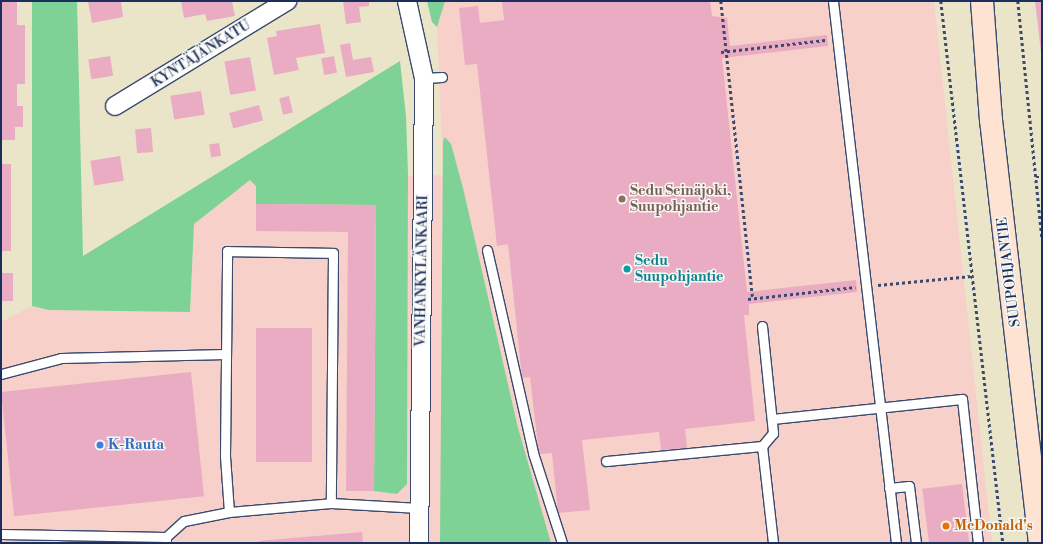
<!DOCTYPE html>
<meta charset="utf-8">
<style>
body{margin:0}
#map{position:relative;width:1043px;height:544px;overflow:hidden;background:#eae5c9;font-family:"Libre Bodoni",serif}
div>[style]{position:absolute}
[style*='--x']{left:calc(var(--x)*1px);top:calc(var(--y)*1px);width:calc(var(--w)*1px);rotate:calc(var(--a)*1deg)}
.built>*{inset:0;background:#f7d0ca}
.green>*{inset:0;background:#7fd295}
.building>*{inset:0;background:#eaacc3;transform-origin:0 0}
.path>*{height:2.5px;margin-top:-1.25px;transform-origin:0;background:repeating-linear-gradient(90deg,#3a4a6e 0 3px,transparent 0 6px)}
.roads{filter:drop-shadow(1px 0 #3a4a6e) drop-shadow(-1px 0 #3a4a6e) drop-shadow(0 1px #3a4a6e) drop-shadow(0 -1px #3a4a6e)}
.lane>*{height:9px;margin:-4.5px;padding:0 4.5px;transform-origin:4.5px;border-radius:4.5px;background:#fff}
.street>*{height:18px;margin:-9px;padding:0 9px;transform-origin:9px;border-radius:9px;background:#fff}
.secondary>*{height:22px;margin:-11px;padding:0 11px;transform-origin:11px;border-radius:11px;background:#fee3d2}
.dots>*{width:11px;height:11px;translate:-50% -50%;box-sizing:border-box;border:2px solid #f6f6f2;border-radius:50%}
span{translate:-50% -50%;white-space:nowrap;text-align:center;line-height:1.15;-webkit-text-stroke:3px #f6f6f2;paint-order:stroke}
.street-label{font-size:14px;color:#1b2f5e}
.education-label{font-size:14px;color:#785e54;font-weight:700}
.left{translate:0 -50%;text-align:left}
.culture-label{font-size:14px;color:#0d838f;font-weight:700}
.shop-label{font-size:14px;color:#366cbe;font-weight:700}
.food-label{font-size:14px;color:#c56008;font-weight:700}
.frame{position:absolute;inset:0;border:2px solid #1b2f5e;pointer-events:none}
</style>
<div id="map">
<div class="built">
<div style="clip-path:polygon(427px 1px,934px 1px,992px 543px,1px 543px,1px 322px,32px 306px,49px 310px,190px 312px,194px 224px,250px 180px,443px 175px,437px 27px,432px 22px)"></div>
</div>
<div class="green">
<div style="clip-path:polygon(32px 1px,77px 1px,83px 256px,400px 61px,406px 116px,408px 174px,407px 484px,397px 494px,374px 491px,376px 205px,256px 204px,256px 186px,250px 180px,194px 224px,190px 312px,49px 310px,32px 306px)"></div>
<div style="clip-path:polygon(427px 1px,445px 1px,437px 27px,432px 22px)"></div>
<div style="clip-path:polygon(445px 137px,451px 144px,463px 188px,518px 428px,551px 543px,440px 543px,443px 141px)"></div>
</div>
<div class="building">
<div style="clip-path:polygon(1px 1px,17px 1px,17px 25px,25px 25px,25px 84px,17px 84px,17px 106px,23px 106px,23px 127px,15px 127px,15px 140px,1px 140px)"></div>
<div style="clip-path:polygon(88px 1px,121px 1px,123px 17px,92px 23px)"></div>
<div style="clip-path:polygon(181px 1px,232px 1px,235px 16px,207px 21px,205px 14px,184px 18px)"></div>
<div style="clip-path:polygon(343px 1px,369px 1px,369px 6px,359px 7px,361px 22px,346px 24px)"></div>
<div style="clip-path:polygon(502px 1px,710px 1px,712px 16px,727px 18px,730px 46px,827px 35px,828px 46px,722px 58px,747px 292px,856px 280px,857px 292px,749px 304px,749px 315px,744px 315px,755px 421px,685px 429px,687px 448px,661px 450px,659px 432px,582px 440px,590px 510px,558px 513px,552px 453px,539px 454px,530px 377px,522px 378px,508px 244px,497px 246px,477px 64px,465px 65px,459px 8px,478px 6px,480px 23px,504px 20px)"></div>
<div style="clip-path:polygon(1035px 1px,1042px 1px,1042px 52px,1041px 52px)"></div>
<div style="clip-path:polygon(320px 24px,325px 53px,296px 58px,299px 70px,274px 75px,267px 38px,277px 36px,276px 31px)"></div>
<div style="clip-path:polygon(350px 43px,353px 60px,371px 57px,374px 72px,346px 77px,340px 45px)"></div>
<div style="left:110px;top:56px;width:20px;height:22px;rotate:81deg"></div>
<div style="left:334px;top:56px;width:17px;height:13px;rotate:80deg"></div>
<div style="left:250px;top:57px;width:34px;height:26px;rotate:80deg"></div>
<div style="left:201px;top:91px;width:24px;height:31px;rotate:81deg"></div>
<div style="left:289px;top:96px;width:17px;height:10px;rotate:77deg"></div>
<div style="left:259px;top:105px;width:16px;height:31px;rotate:75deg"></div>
<div style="left:151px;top:128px;width:24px;height:16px;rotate:85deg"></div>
<div style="left:219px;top:143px;width:13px;height:10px;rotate:81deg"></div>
<div style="left:120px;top:156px;width:25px;height:30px;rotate:81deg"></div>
<div style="left:1px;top:164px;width:10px;height:87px"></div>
<div style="clip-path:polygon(256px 204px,376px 205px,374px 491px,346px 491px,348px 232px,256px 231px)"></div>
<div style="left:1px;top:273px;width:12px;height:28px"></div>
<div style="left:256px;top:328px;width:56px;height:134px"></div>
<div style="left:191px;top:372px;width:125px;height:191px;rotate:84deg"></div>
<div style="left:962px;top:484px;width:59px;height:40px;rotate:83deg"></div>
<div style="clip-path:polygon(362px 532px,363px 543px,259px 543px,259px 541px)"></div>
</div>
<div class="path">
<div style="--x:721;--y:1;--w:299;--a:83.9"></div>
<div style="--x:941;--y:1;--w:546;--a:83.47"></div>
<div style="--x:1018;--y:1;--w:238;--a:84.2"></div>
<div style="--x:721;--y:52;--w:105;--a:-6.6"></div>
<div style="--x:1036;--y:177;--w:6;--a:0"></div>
<div style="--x:878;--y:285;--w:94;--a:-5.5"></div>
<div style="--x:748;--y:299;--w:108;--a:-6.4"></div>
</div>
<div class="roads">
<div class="lane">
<div style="--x:833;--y:1;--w:546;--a:83.37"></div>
<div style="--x:424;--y:78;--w:18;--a:-3"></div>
<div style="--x:487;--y:250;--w:208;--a:77.2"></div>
<div style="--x:533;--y:453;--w:95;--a:72.1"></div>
<div style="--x:762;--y:326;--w:108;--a:84.1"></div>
<div style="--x:773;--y:433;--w:17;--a:130"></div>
<div style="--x:762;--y:446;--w:98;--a:83.5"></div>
<div style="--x:1;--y:374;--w:62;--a:-14.9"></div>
<div style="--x:61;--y:358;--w:165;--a:-1.4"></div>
<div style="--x:772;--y:419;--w:191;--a:-6"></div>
<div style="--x:962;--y:399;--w:145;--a:83.7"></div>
<div style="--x:606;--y:461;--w:157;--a:-5.5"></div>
<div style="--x:889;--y:488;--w:20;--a:-6"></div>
<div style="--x:909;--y:486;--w:57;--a:83"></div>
<div style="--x:229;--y:512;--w:56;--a:-94.1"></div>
<div style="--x:225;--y:456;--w:205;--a:-89.4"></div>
<div style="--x:227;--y:251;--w:106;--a:1.1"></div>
<div style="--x:333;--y:253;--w:250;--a:90.5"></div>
<div style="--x:1;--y:534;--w:165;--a:1"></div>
<div style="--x:166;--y:537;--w:6;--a:90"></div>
<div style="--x:166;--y:537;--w:24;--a:-42"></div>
<div style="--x:184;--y:521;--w:46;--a:-11.3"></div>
<div style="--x:229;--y:512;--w:102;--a:-5"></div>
<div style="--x:331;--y:503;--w:88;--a:3.3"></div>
</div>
<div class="street">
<div style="--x:407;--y:1;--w:79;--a:77.6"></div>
<div style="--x:424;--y:78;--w:465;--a:90.6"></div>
<div style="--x:115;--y:106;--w:202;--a:-31.4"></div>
</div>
<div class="secondary">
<div style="--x:982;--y:1;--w:119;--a:85.7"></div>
<div style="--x:991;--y:120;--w:426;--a:83.4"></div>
</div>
</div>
<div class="dots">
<div style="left:622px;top:199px;background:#8d6e63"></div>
<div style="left:627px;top:269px;background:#0f9aa8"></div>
<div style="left:100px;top:445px;background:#3f7fe0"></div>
<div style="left:946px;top:526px;background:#e8710a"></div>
</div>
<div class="street-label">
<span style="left:201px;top:54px;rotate:-32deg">KYNTÄJÄNKATU</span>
<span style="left:422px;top:271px;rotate:-89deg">VANHANKYLÄNKAARI</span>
<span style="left:1009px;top:272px;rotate:-97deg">SUUPOHJANTIE</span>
</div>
<div class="education-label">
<span class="left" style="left:630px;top:199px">Sedu Seinäjoki,<br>Suupohjantie</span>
</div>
<div class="culture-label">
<span class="left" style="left:635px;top:269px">Sedu<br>Suupohjantie</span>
</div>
<div class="shop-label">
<span class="left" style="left:108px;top:445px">K-Rauta</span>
</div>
<div class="food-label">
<span class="left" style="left:954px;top:526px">McDonald's</span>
</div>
<div class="frame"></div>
</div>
